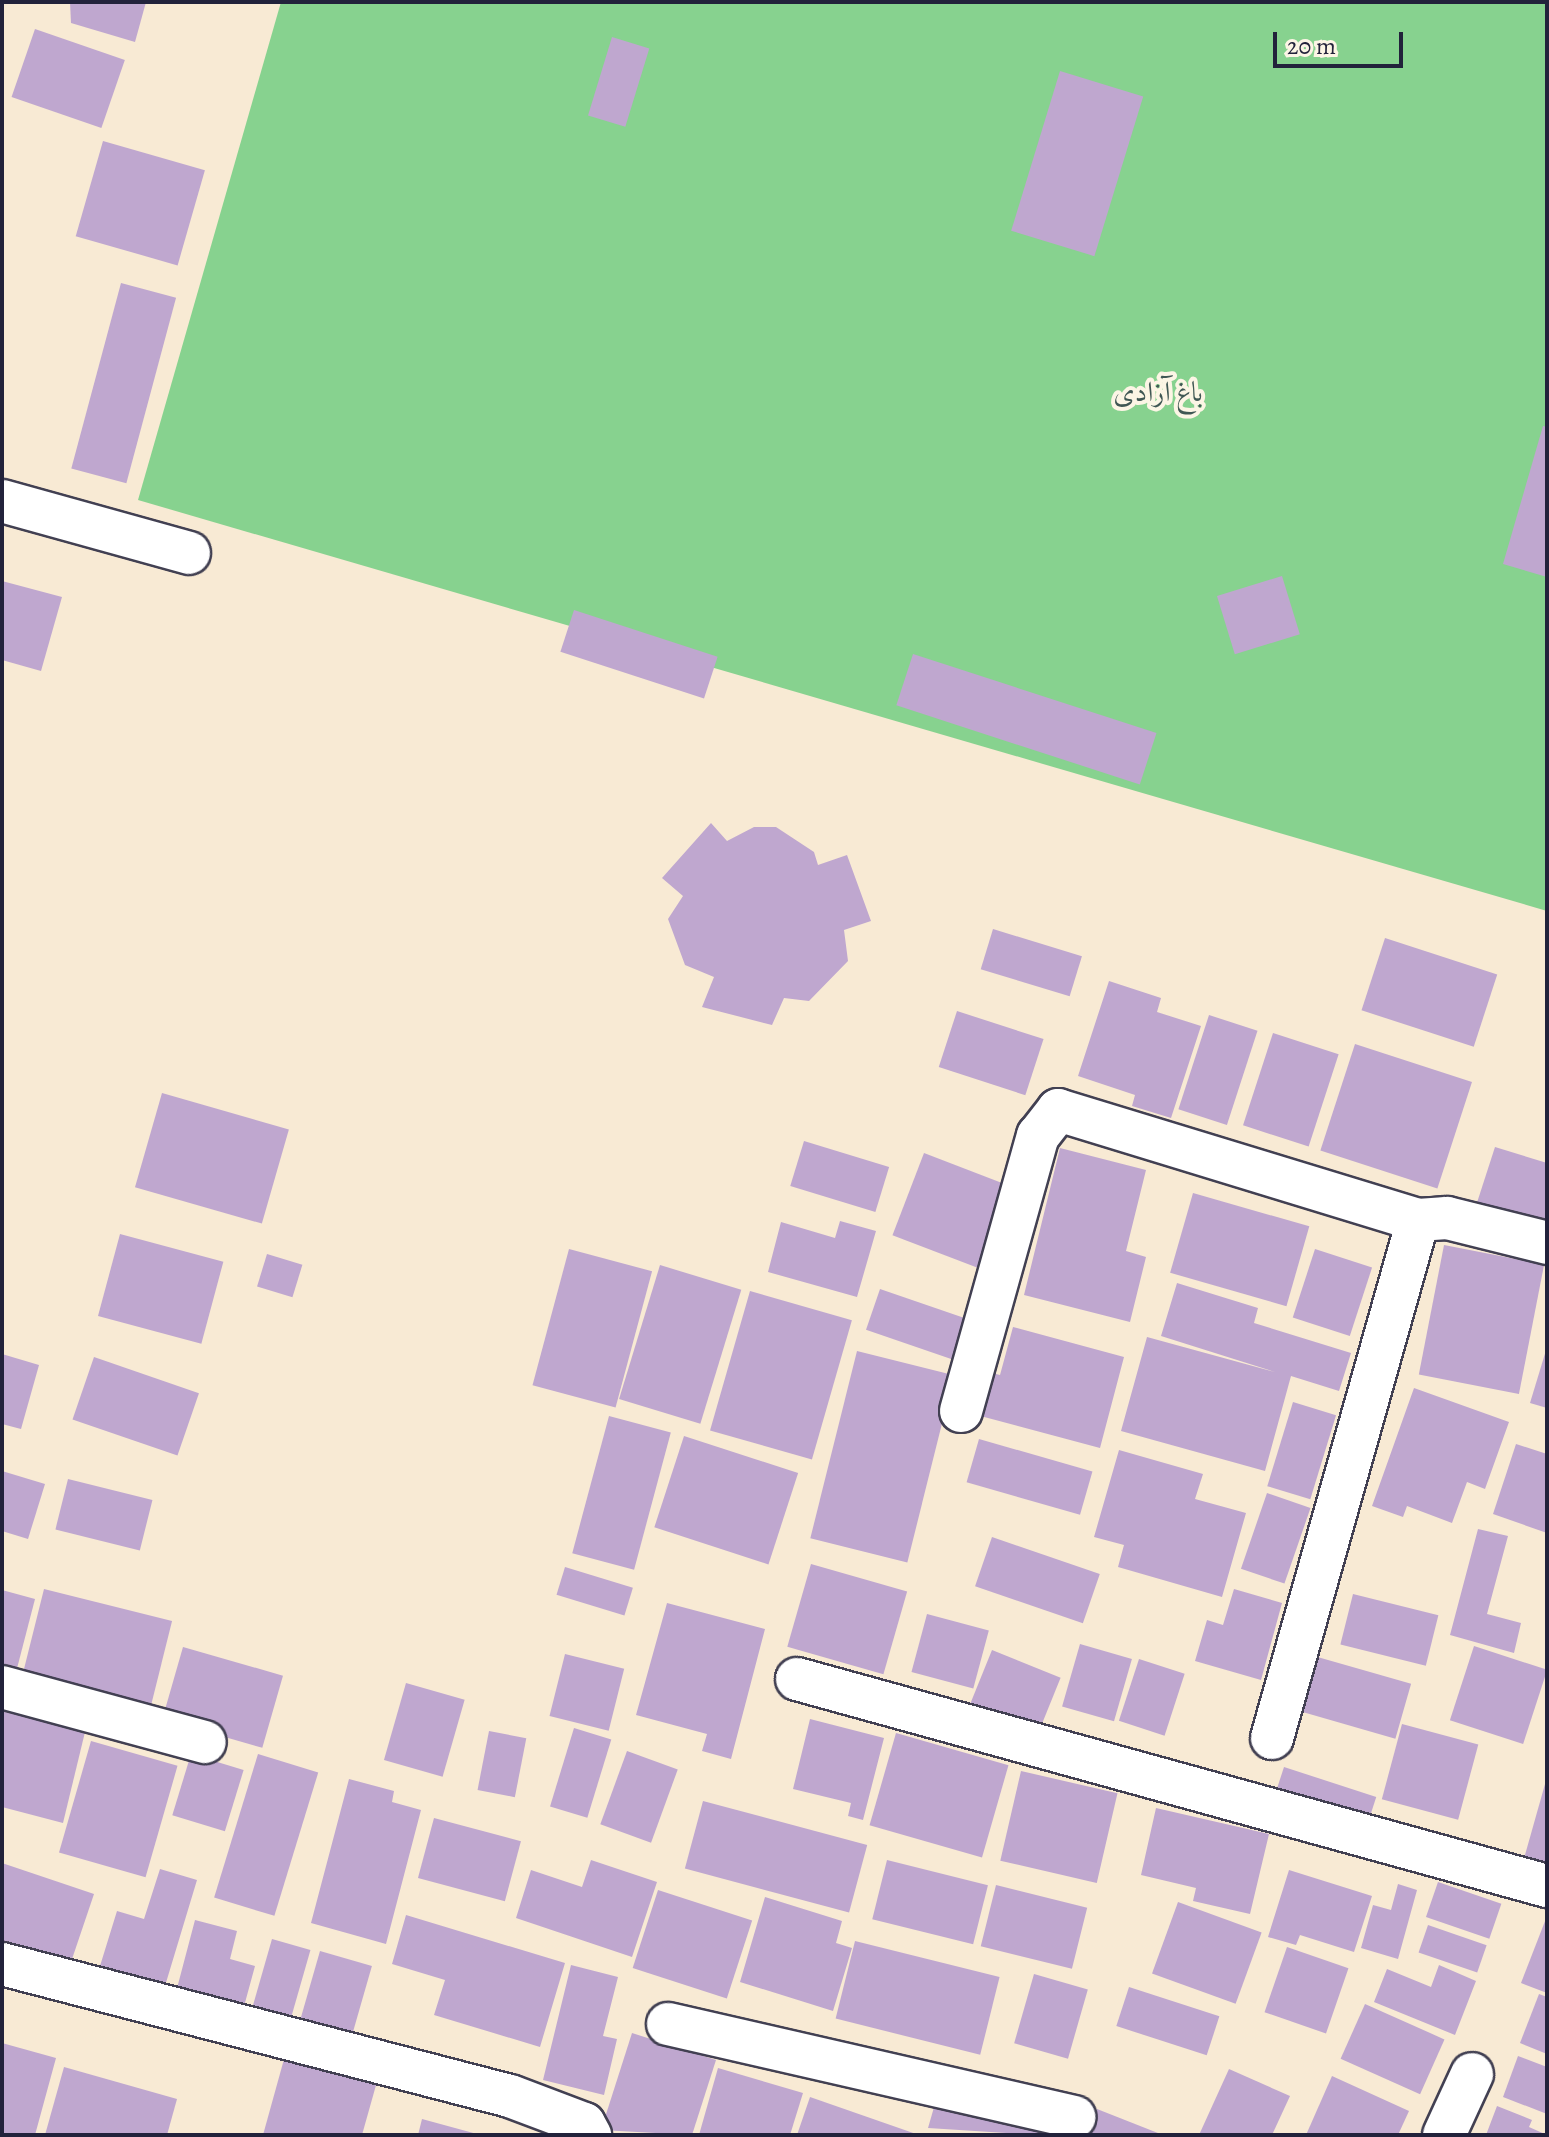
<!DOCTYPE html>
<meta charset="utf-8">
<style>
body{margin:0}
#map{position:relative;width:1549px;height:2137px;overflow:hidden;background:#f8ead4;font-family:Alegreya,Amiri,serif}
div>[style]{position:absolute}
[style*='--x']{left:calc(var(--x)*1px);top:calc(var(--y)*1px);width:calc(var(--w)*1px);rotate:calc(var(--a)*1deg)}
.green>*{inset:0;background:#87d28f}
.building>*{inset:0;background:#bfa7cf;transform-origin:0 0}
.roads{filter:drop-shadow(2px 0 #424052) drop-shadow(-2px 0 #424052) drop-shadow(0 2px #424052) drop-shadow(0 -2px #424052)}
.minor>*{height:42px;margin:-21px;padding:0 21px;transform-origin:21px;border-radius:21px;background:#fff}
span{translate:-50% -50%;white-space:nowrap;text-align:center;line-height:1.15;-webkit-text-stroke:8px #fcf5e5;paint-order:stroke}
.park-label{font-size:28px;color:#405754}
.frame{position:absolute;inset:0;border:4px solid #22223b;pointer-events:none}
.scale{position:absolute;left:1273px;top:32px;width:130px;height:36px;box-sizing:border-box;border:4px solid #22223b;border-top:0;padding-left:10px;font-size:24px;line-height:28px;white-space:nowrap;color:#22223b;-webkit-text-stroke:6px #fcf5e5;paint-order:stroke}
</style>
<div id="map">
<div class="green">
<div style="clip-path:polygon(281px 2px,1547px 2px,1547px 911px,138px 500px)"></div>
</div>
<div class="building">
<div style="clip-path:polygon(70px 2px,146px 2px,135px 42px,71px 23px)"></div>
<div style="left:35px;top:29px;width:95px;height:72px;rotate:19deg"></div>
<div style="left:612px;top:37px;width:39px;height:82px;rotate:17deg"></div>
<div style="left:1060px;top:71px;width:87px;height:167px;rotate:17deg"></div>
<div style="left:103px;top:141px;width:106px;height:99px;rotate:16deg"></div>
<div style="left:121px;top:283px;width:57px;height:192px;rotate:15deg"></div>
<div style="clip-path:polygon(1543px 426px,1547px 427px,1547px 577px,1503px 564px)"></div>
<div style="left:1282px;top:576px;width:61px;height:68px;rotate:73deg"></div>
<div style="clip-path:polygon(2px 581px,62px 597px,41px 671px,2px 660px)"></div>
<div style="left:574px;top:610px;width:151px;height:44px;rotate:18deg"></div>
<div style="left:913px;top:654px;width:256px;height:54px;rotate:18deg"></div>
<div style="clip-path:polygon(711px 823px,727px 841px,754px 827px,776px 827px,814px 852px,818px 865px,847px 855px,871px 921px,844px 930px,848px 961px,809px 1001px,784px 998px,772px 1025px,702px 1007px,714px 977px,685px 965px,668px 919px,683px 896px,662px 878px)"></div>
<div style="left:993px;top:929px;width:93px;height:42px;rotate:17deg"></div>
<div style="left:1385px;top:938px;width:118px;height:76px;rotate:18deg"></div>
<div style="clip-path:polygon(1109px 981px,1161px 998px,1157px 1012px,1201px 1026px,1171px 1118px,1132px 1106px,1135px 1095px,1078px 1076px)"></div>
<div style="left:957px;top:1011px;width:91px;height:59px;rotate:18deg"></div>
<div style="left:1209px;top:1015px;width:51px;height:99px;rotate:18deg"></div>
<div style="left:1273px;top:1033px;width:69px;height:97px;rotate:18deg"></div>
<div style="left:1355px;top:1044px;width:123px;height:112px;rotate:18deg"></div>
<div style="left:162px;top:1093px;width:132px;height:98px;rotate:16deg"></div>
<div style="left:804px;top:1141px;width:89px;height:47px;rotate:17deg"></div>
<div style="clip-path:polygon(1495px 1147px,1547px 1163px,1547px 1238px,1473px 1215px)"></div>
<div style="clip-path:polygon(1060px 1148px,1146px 1170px,1126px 1251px,1146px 1257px,1130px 1322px,1024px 1295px)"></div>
<div style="left:924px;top:1153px;width:94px;height:88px;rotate:21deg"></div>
<div style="left:1193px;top:1193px;width:121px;height:83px;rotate:16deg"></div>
<div style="clip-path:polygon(840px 1221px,876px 1231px,857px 1297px,768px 1272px,781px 1222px,835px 1238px)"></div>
<div style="left:120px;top:1234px;width:107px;height:85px;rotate:15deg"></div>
<div style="left:1444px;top:1245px;width:102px;height:132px;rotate:11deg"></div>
<div style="left:569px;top:1249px;width:86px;height:141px;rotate:15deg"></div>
<div style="left:1315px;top:1249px;width:60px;height:72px;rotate:18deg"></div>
<div style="left:267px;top:1254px;width:37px;height:34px;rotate:17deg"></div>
<div style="left:660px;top:1265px;width:85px;height:140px;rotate:17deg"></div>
<div style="clip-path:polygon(1177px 1283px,1258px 1308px,1254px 1323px,1351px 1353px,1339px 1391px,1291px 1376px,1265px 1471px,1121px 1431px,1147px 1337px,1275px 1372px,1161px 1336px)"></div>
<div style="left:880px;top:1289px;width:97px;height:43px;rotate:19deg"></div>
<div style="left:750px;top:1291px;width:106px;height:145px;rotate:16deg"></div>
<div style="clip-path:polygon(1013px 1327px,1124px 1357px,1100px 1448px,973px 1414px,984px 1371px,1000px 1375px)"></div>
<div style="clip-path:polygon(1547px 1347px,1547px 1408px,1530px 1403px)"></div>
<div style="left:857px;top:1351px;width:100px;height:193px;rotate:14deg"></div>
<div style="clip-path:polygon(2px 1354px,39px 1365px,21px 1429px,2px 1424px)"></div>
<div style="left:94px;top:1357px;width:111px;height:66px;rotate:19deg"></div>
<div style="clip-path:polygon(1414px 1388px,1509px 1422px,1485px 1489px,1467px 1482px,1452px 1523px,1407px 1506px,1403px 1517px,1372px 1506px)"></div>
<div style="left:1293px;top:1402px;width:45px;height:88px;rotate:17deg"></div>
<div style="left:609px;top:1416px;width:64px;height:142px;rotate:15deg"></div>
<div style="left:684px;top:1436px;width:120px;height:96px;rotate:18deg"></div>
<div style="left:979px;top:1439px;width:118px;height:45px;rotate:16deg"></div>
<div style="clip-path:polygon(1516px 1444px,1547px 1454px,1547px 1533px,1493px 1514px)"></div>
<div style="clip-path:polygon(1119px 1450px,1203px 1474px,1195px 1499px,1246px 1513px,1222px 1597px,1118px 1567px,1124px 1545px,1094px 1537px)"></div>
<div style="clip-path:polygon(2px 1471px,45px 1484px,28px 1539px,2px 1531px)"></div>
<div style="left:68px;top:1479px;width:87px;height:52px;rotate:14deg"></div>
<div style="left:1267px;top:1493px;width:46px;height:80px;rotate:19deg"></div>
<div style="clip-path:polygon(1478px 1529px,1508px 1536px,1487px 1614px,1521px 1623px,1514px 1653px,1450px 1635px)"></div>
<div style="left:992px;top:1537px;width:114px;height:52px;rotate:19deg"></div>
<div style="left:811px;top:1564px;width:100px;height:86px;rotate:16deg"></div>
<div style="left:565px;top:1567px;width:71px;height:29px;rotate:17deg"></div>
<div style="left:44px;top:1589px;width:132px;height:89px;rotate:14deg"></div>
<div style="clip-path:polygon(1234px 1589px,1282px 1603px,1261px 1680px,1195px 1661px,1207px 1620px,1223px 1625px)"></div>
<div style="clip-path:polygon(2px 1590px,35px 1599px,14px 1680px,2px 1677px)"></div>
<div style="left:1353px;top:1594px;width:88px;height:52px;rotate:14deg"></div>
<div style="clip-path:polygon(667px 1603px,765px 1629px,731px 1759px,702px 1751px,707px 1734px,636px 1715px)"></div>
<div style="left:927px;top:1614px;width:64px;height:60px;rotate:15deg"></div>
<div style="left:1080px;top:1644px;width:54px;height:65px;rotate:16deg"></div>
<div style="left:1474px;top:1646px;width:77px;height:78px;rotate:18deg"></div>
<div style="left:183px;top:1647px;width:104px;height:75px;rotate:16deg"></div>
<div style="left:992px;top:1650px;width:74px;height:71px;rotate:22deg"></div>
<div style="left:565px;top:1654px;width:61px;height:64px;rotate:14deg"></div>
<div style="left:1314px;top:1656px;width:101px;height:57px;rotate:16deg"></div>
<div style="left:1139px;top:1659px;width:48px;height:65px;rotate:18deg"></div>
<div style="left:406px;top:1683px;width:61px;height:80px;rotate:16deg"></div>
<div style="clip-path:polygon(2px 1711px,85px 1732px,63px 1823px,2px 1807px)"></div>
<div style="clip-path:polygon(810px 1719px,884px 1738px,863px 1820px,848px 1816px,851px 1803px,793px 1789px)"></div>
<div style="left:1402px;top:1724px;width:79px;height:78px;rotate:15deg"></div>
<div style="left:574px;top:1728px;width:39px;height:82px;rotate:17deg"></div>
<div style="left:489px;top:1731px;width:38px;height:60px;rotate:11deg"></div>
<div style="left:896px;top:1733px;width:117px;height:96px;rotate:16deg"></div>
<div style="left:91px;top:1741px;width:90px;height:116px;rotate:16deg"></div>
<div style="left:627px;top:1751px;width:54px;height:78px;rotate:20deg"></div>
<div style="left:191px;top:1754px;width:55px;height:64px;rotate:17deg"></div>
<div style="left:258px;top:1754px;width:63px;height:150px;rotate:17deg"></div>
<div style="left:1284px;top:1767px;width:97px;height:26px;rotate:18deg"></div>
<div style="left:1021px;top:1771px;width:99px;height:92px;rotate:13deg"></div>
<div style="clip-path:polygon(1547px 1777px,1547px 1876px,1521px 1869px)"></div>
<div style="clip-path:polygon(349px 1779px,394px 1791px,392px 1802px,421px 1810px,386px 1944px,311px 1923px)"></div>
<div style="left:703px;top:1801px;width:170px;height:70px;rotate:15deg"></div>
<div style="clip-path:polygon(1156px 1808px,1269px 1834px,1250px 1914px,1193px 1901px,1196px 1888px,1141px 1875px)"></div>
<div style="left:434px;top:1818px;width:90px;height:62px;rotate:15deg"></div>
<div style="clip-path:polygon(591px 1860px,657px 1882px,632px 1957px,516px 1918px,531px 1870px,582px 1887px)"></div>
<div style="left:887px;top:1860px;width:104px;height:61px;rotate:14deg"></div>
<div style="clip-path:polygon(2px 1863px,94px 1894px,70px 1965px,2px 1959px)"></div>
<div style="clip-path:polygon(160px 1869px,197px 1880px,165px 1986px,100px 1966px,117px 1911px,144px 1919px)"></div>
<div style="clip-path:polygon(1289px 1870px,1372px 1896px,1354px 1952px,1300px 1935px,1296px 1945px,1268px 1937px)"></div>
<div style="left:1438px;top:1882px;width:67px;height:37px;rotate:19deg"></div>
<div style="clip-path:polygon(1398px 1884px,1417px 1890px,1398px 1959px,1361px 1948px,1373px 1905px,1391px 1910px)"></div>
<div style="left:996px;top:1885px;width:94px;height:63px;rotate:14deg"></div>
<div style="left:658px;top:1890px;width:99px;height:82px;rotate:18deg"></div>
<div style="clip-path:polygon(765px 1897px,842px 1921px,836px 1943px,852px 1948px,833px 2011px,740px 1982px)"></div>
<div style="left:1178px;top:1902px;width:89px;height:76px;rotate:20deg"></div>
<div style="clip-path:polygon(406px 1915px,565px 1963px,540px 2047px,434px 2015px,445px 1980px,392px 1964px)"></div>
<div style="clip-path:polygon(1547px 1916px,1547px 1993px,1521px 1983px)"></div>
<div style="clip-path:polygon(195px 1920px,237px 1931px,230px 1959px,255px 1966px,243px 2010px,176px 1992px)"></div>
<div style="left:1428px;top:1925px;width:62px;height:29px;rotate:19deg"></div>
<div style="left:272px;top:1939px;width:40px;height:80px;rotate:16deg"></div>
<div style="left:855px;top:1941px;width:149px;height:80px;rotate:14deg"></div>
<div style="left:1287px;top:1947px;width:65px;height:69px;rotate:19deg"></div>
<div style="left:320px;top:1951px;width:54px;height:76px;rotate:16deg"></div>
<div style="clip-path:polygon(571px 1965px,618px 1977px,603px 2036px,617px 2039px,604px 2095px,543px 2080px)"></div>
<div style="clip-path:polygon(1439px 1965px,1476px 1981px,1455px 2035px,1374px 2002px,1387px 1969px,1431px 1987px)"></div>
<div style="left:1034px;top:1974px;width:56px;height:72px;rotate:16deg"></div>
<div style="left:1129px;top:1987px;width:95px;height:41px;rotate:18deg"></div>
<div style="clip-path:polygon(1539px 1994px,1547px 1997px,1547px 2054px,1520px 2043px)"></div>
<div style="left:1365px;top:2004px;width:87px;height:60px;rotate:24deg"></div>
<div style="clip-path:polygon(632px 2033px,716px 2060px,692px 2135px,601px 2130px)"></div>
<div style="clip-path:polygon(2px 2043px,56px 2058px,35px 2135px,2px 2135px)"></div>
<div style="clip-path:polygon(286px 2052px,378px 2078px,362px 2135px,263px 2135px)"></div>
<div style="clip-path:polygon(1518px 2056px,1547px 2067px,1547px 2114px,1503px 2097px)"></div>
<div style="clip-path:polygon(64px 2067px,177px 2099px,167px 2135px,45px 2135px)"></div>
<div style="clip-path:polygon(718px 2068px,803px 2093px,790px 2135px,699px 2135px)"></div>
<div style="clip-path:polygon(1229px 2069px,1290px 2096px,1272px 2135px,1199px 2135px)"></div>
<div style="clip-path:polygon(1332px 2076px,1409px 2111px,1398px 2135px,1306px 2135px)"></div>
<div style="clip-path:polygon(939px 2090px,1044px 2123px,1040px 2135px,928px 2128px)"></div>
<div style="clip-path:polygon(810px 2097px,919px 2135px,797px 2135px)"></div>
<div style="clip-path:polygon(1497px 2106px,1532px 2120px,1529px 2127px,1547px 2135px,1486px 2135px)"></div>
<div style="clip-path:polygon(1097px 2109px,1163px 2135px,1087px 2135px)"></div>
<div style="clip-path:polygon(422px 2119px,477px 2134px,477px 2135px,418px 2135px)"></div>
</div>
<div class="roads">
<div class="minor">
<div style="--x:2;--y:501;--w:194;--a:15.5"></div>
<div style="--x:961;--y:1411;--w:286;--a:-74.4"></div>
<div style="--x:1038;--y:1136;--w:33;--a:-52"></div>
<div style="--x:1058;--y:1110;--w:376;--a:17"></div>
<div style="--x:1418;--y:1220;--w:29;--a:-4"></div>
<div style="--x:1447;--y:1218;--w:103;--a:14"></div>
<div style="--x:797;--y:1679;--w:778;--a:15.43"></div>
<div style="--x:2;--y:1687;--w:210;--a:15.2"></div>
<div style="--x:1272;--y:1738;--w:538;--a:-74.26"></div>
<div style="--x:2;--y:1964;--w:525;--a:14.57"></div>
<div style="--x:510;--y:2096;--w:79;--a:20.7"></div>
<div style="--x:584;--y:2124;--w:13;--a:61"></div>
<div style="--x:668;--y:2024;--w:417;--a:12.9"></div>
<div style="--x:1444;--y:2135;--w:67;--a:-65.3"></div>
</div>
</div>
<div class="park-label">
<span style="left:1158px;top:392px">باغ آزادی</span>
</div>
<div class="frame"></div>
<div class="scale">20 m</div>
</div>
